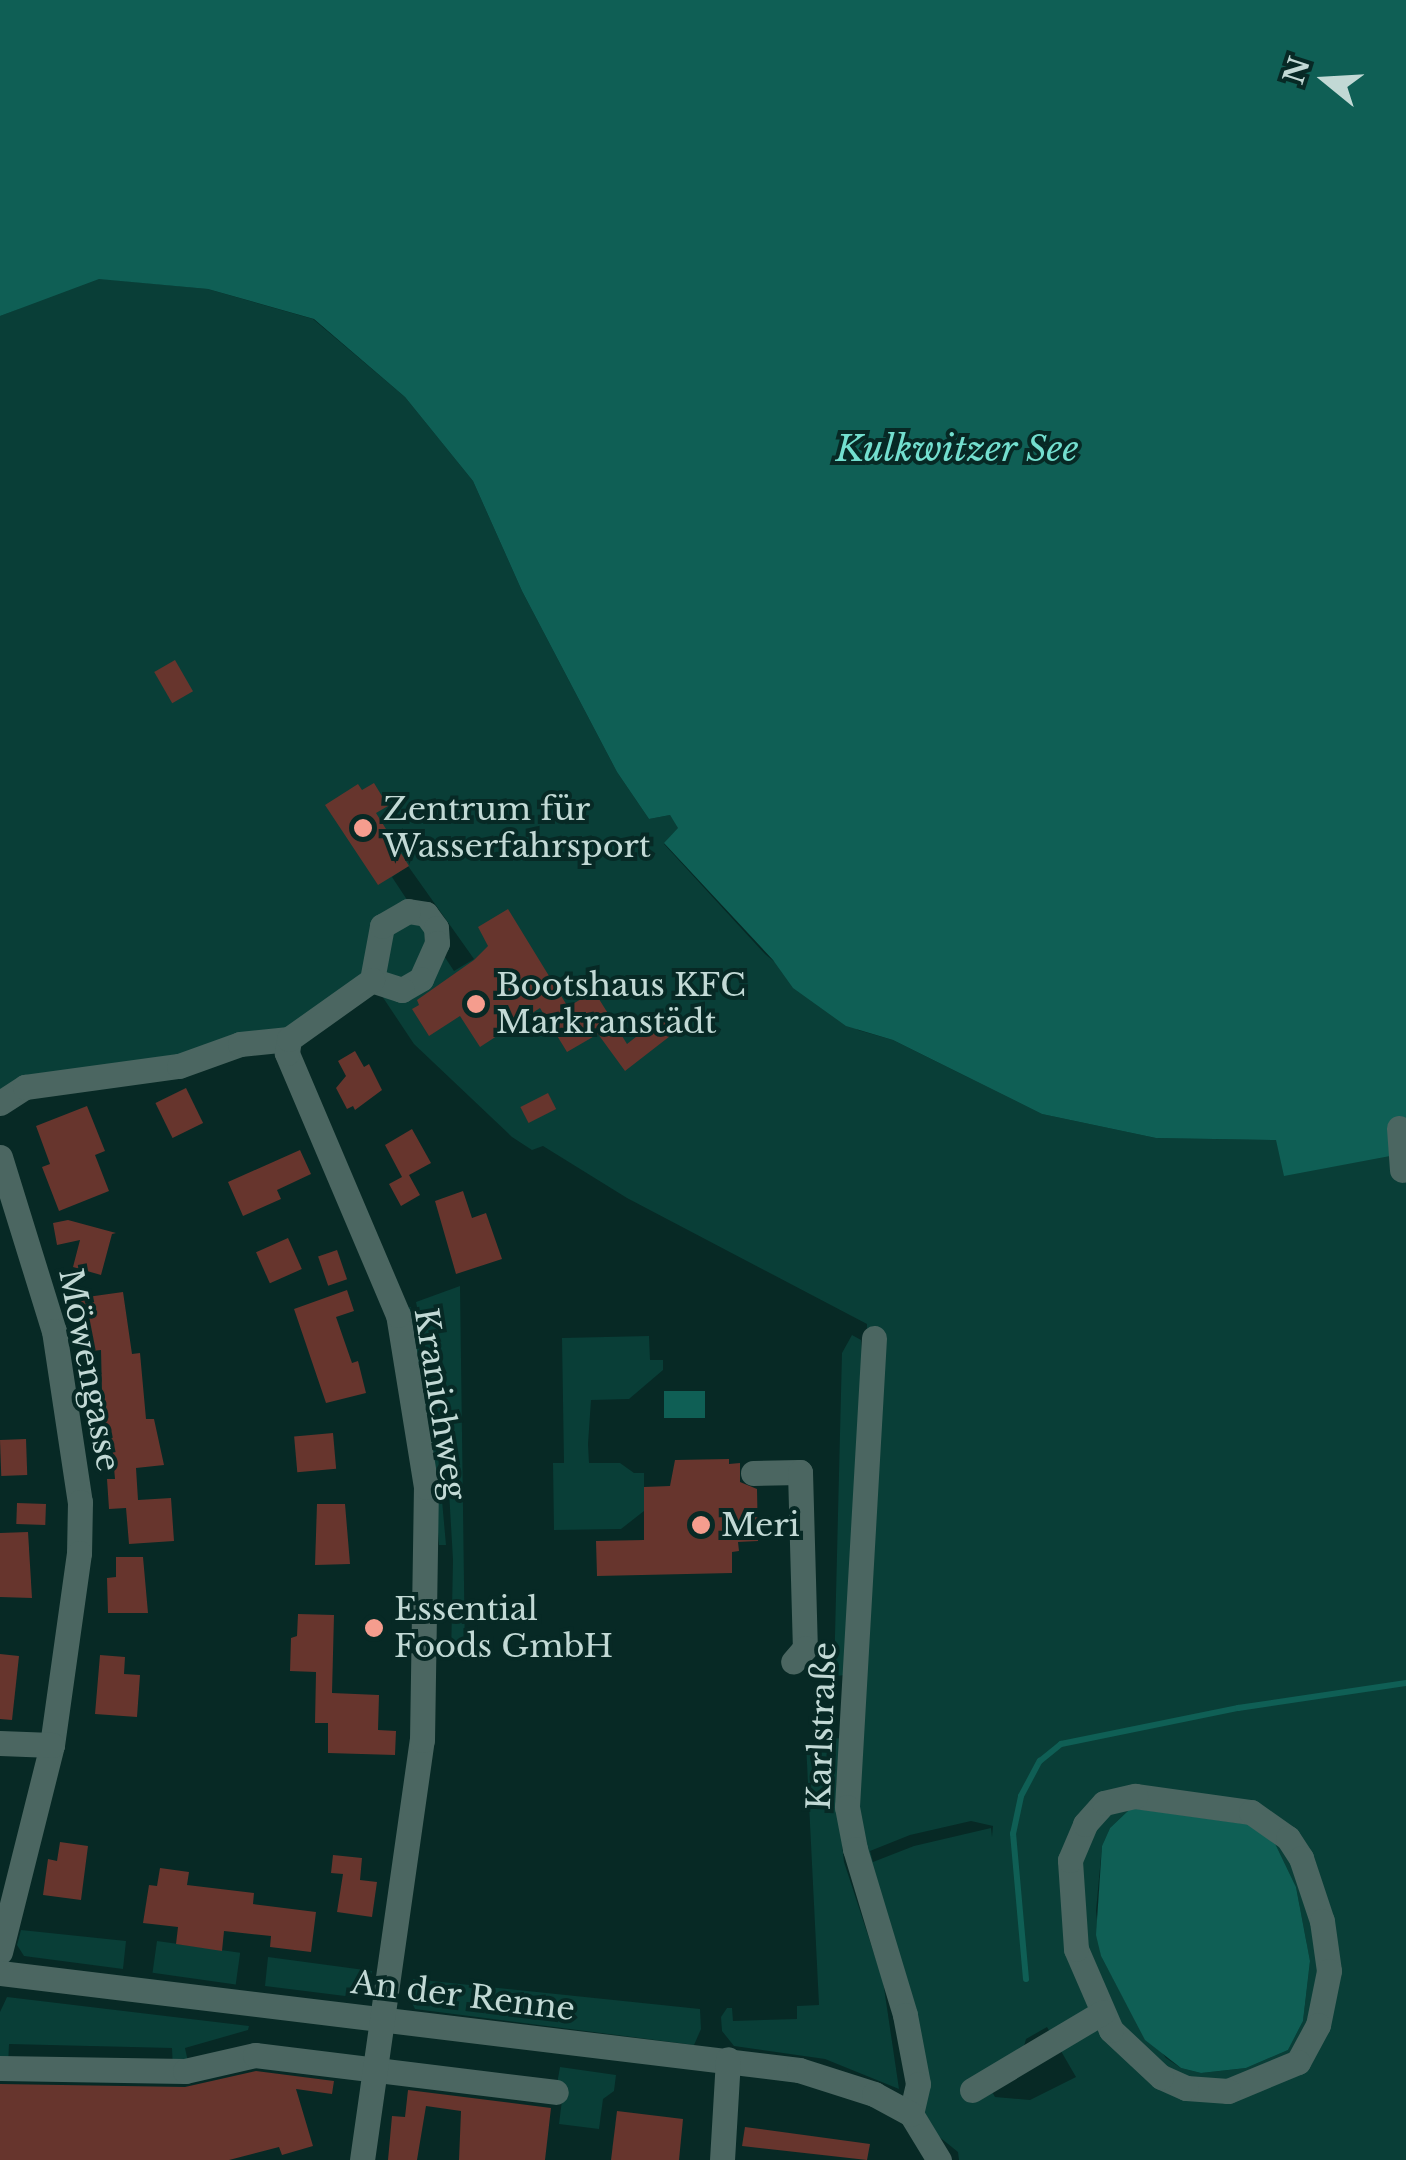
<!DOCTYPE html>
<meta charset="utf-8">
<style>
body{margin:0}
#map{position:relative;width:1406px;height:2160px;overflow:hidden;background:#072925;font-family:"Libre Baskerville",serif}
div>[style]{position:absolute}
[style*='--x']{left:calc(var(--x)*1px);top:calc(var(--y)*1px);width:calc(var(--w)*1px);rotate:calc(var(--a)*1deg)}
.green>*{inset:0;background:#093e37;transform-origin:0 0}
.water>*{inset:0;background:#0f5f55;transform-origin:0 0}
.stream>*{height:6px;margin:-3px;padding:0 3px;transform-origin:3px;border-radius:3px;background:#0f5f55}
.building>*{inset:0;background:#67352d;transform-origin:0 0}
.minor>*{height:25px;margin:-12.5px;padding:0 12.5px;transform-origin:12.5px;border-radius:12.5px;background:#4b6661}
.dots>*{width:28px;height:28px;translate:-50% -50%;box-sizing:border-box;border:5px solid #072925;border-radius:50%}
span{translate:-50% -50%;white-space:nowrap;text-align:center;line-height:1.15;-webkit-text-stroke:8px #072925;paint-order:stroke}
.poi-label{font-size:32px;color:#c2d9d5}
.left{translate:0 -50%;text-align:left}
.street-label{font-size:32px;color:#c2d9d5}
.water-label{font-size:35px;color:#73dfcf;font-style:italic}
.north{position:absolute;left:1276px;top:30px;width:100px;height:100px;-webkit-text-stroke:8px #072925;paint-order:stroke;rotate:288deg;font-size:28px;font-weight:700;line-height:40px;text-align:center;color:#c2d9d5}
.north::after{content:'';display:block;margin:auto;width:35px;height:45px;background:#c2d9d5;clip-path:polygon(50% 0,100% 100%,50% 72%,0 100%)}
</style>
<div id="map">
<div class="green">
<div style="clip-path:polygon(evenodd,23px 271px,208px 289px,313px 319px,405px 397px,473px 481px,522px 591px,617px 772px,649px 819px,670px 815px,679px 828px,664px 844px,765px 954px,858px 1030px,893px 1040px,1042px 1114px,1156px 1138px,1276px 1140px,1406px 1153px,1406px 2160px,959px 2160px,958px 2152px,911px 2114px,918px 2084px,855px 1849px,855px 1700px,867px 1324px,627px 1198px,543px 1146px,532px 1150px,512px 1137px,414px 1044px,372px 981px,289px 1039px,0 1103px,0 316px,18px 309px,23px 271px,408px 866px,474px 959px,454px 971px,392px 877px,408px 866px,23px 271px,1131px 1808px,1270px 1833px,1296px 1887px,1310px 1961px,1303px 2021px,1288px 2050px,1246px 2068px,1201px 2073px,1181px 2068px,1166px 2058px,1126px 2003px,1101px 1956px,1096px 1911px,1102px 1846px,1110px 1828px,1131px 1808px,23px 271px,971px 1821px,993px 1826px,992px 1837px,991px 1828px,914px 1846px,873px 1862px,870px 1851px,910px 1835px,971px 1821px,23px 271px,1047px 2027px,1076px 2077px,1030px 2100px,995px 2097px,983px 2076px,1022px 2053px,1026px 2039px,1047px 2027px)"></div>
<div style="clip-path:polygon(460px 1286px,465px 1657px,451px 1657px,453px 1560px,447px 1457px,416px 1302px)"></div>
<div style="clip-path:polygon(411px 1307px,435px 1422px,446px 1545px,439px 1545px,430px 1430px,405px 1309px)"></div>
<div style="clip-path:polygon(852px 1335px,861px 1340px,863px 1365px,847px 1675px,834px 1676px,842px 1353px)"></div>
<div style="clip-path:polygon(649px 1336px,650px 1360px,663px 1360px,663px 1370px,629px 1399px,591px 1400px,588px 1444px,589px 1463px,620px 1463px,634px 1473px,644px 1473px,644px 1511px,621px 1529px,554px 1530px,553px 1463px,564px 1463px,562px 1338px)"></div>
<div style="clip-path:polygon(840px 1738px,836px 1788px,844px 1862px,883px 1981px,899px 2089px,825px 2059px,734px 2046px,722px 2031px,721px 2017px,727px 2008px,732px 2008px,733px 2021px,797px 2019px,797px 2006px,819px 2005px,806px 1743px)"></div>
<div style="clip-path:polygon(21px 1930px,126px 1941px,123px 1969px,24px 1956px,17px 1945px)"></div>
<div style="left:157px;top:1941px;width:84px;height:32px;rotate:8deg"></div>
<div style="clip-path:polygon(268px 1957px,372px 1971px,366px 1990px,353px 1997px,265px 1986px)"></div>
<div style="clip-path:polygon(413px 1979px,700px 2009px,701px 2029px,694px 2045px,415px 2009px,410px 1999px)"></div>
<div style="clip-path:polygon(7px 1997px,249px 2026px,248px 2030px,185px 2048px,190px 2071px,173px 2071px,172px 2048px,9px 2044px,8px 2068px,0 2068px,0 2012px)"></div>
<div style="clip-path:polygon(560px 2067px,616px 2075px,614px 2091px,603px 2099px,599px 2129px,559px 2124px,563px 2092px,556px 2090px)"></div>
</div>
<div class="water">
<div style="clip-path:polygon(0 0,1406px 0,1406px 1153px,1284px 1176px,1276px 1140px,1156px 1138px,1042px 1114px,893px 1040px,846px 1026px,793px 988px,773px 960px,664px 843px,678px 828px,670px 815px,649px 819px,617px 772px,522px 591px,473px 481px,405px 397px,314px 319px,208px 289px,99px 279px,0 316px)"></div>
<div style="left:664px;top:1391px;width:41px;height:27px"></div>
<div style="clip-path:polygon(1131px 1808px,1253px 1825px,1270px 1833px,1296px 1887px,1310px 1961px,1303px 2021px,1288px 2050px,1246px 2068px,1201px 2073px,1181px 2068px,1145px 2040px,1101px 1956px,1096px 1935px,1102px 1846px,1110px 1828px)"></div>
</div>
<div class="stream">
<div style="--x:1026;--y:1979;--w:146;--a:-95.1"></div>
<div style="--x:1013;--y:1834;--w:39;--a:-78"></div>
<div style="--x:1021;--y:1796;--w:40;--a:-62"></div>
<div style="--x:1040;--y:1761;--w:27;--a:-39"></div>
<div style="--x:1061;--y:1744;--w:181;--a:-11.5"></div>
<div style="--x:1238;--y:1708;--w:170;--a:-8.5"></div>
</div>
<div class="building">
<div style="left:175px;top:660px;width:36px;height:24px;rotate:60deg"></div>
<div style="clip-path:polygon(374px 783px,388px 806px,376px 813px,409px 866px,378px 885px,325px 805px,358px 784px,362px 790px)"></div>
<div style="clip-path:polygon(508px 909px,568px 1007px,594px 991px,627px 1044px,661px 1017px,674px 1033px,625px 1071px,598px 1034px,567px 1052px,540px 1008px,480px 1047px,460px 1016px,429px 1036px,412px 1009px,419px 1005px,417px 1000px,474px 960px,488px 946px,478px 927px)"></div>
<div style="clip-path:polygon(355px 1051px,364px 1067px,369px 1064px,382px 1090px,355px 1110px,353px 1106px,347px 1109px,336px 1088px,346px 1076px,338px 1061px)"></div>
<div style="left:186px;top:1088px;width:39px;height:34px;rotate:64deg"></div>
<div style="left:548px;top:1093px;width:18px;height:31px;rotate:63deg"></div>
<div style="clip-path:polygon(87px 1106px,105px 1151px,95px 1155px,109px 1191px,59px 1211px,42px 1167px,50px 1164px,36px 1126px)"></div>
<div style="clip-path:polygon(412px 1129px,431px 1163px,409px 1175px,420px 1195px,401px 1206px,389px 1184px,402px 1177px,385px 1145px)"></div>
<div style="clip-path:polygon(300px 1150px,311px 1174px,277px 1190px,281px 1199px,243px 1216px,228px 1182px)"></div>
<div style="clip-path:polygon(463px 1191px,472px 1218px,486px 1213px,502px 1259px,456px 1274px,435px 1201px)"></div>
<div style="clip-path:polygon(68px 1220px,116px 1233px,112px 1234px,101px 1275px,73px 1267px,80px 1240px,57px 1245px,53px 1223px)"></div>
<div style="left:288px;top:1238px;width:34px;height:35px;rotate:66deg"></div>
<div style="left:337px;top:1250px;width:31px;height:20px;rotate:71deg"></div>
<div style="clip-path:polygon(347px 1290px,354px 1311px,336px 1317px,352px 1363px,358px 1361px,366px 1393px,326px 1403px,294px 1309px)"></div>
<div style="clip-path:polygon(123px 1292px,132px 1354px,140px 1353px,146px 1419px,154px 1419px,164px 1465px,136px 1468px,138px 1500px,171px 1498px,174px 1541px,129px 1544px,126px 1508px,109px 1509px,107px 1479px,115px 1479px,111px 1434px,103px 1435px,101px 1350px,92px 1351px,80px 1298px)"></div>
<div style="left:333px;top:1433px;width:36px;height:39px;rotate:85deg"></div>
<div style="left:26px;top:1439px;width:36px;height:26px;rotate:88deg"></div>
<div style="clip-path:polygon(729px 1459px,729px 1464px,740px 1463px,740px 1482px,757px 1489px,758px 1541px,738px 1542px,739px 1551px,732px 1552px,732px 1573px,597px 1576px,596px 1541px,644px 1540px,644px 1487px,670px 1486px,675px 1460px)"></div>
<div style="left:17px;top:1503px;width:29px;height:21px;rotate:2deg"></div>
<div style="clip-path:polygon(317px 1504px,345px 1504px,350px 1564px,315px 1565px)"></div>
<div style="clip-path:polygon(28px 1532px,32px 1598px,0 1597px,0 1533px)"></div>
<div style="clip-path:polygon(116px 1557px,143px 1557px,148px 1613px,108px 1613px,107px 1578px,116px 1577px)"></div>
<div style="clip-path:polygon(298px 1614px,334px 1615px,332px 1693px,379px 1695px,378px 1730px,396px 1731px,395px 1755px,328px 1753px,328px 1723px,315px 1723px,316px 1672px,290px 1671px,291px 1638px,297px 1636px)"></div>
<div style="clip-path:polygon(0 1654px,19px 1656px,12px 1720px,0 1719px)"></div>
<div style="clip-path:polygon(100px 1655px,125px 1657px,124px 1674px,140px 1675px,137px 1717px,95px 1714px)"></div>
<div style="clip-path:polygon(60px 1842px,88px 1846px,81px 1900px,43px 1895px,48px 1859px,57px 1861px)"></div>
<div style="clip-path:polygon(333px 1855px,362px 1858px,360px 1880px,377px 1882px,372px 1917px,337px 1912px,343px 1874px,331px 1873px)"></div>
<div style="clip-path:polygon(160px 1868px,189px 1872px,187px 1885px,254px 1893px,253px 1904px,316px 1912px,311px 1952px,270px 1947px,271px 1936px,224px 1931px,222px 1951px,176px 1944px,178px 1927px,143px 1923px,149px 1885px,157px 1886px)"></div>
<div style="clip-path:polygon(256px 2071px,334px 2081px,332px 2094px,296px 2089px,313px 2146px,282px 2155px,279px 2147px,229px 2160px,0 2160px,0 2084px,185px 2087px)"></div>
<div style="clip-path:polygon(408px 2090px,551px 2108px,545px 2160px,459px 2160px,461px 2111px,426px 2106px,417px 2160px,388px 2160px,392px 2116px,405px 2117px)"></div>
<div style="clip-path:polygon(617px 2111px,683px 2119px,679px 2160px,611px 2160px)"></div>
<div style="clip-path:polygon(745px 2127px,870px 2144px,867px 2160px,742px 2146px)"></div>
</div>
<div class="minor">
<div style="--x:408;--y:911;--w:18;--a:9"></div>
<div style="--x:426;--y:914;--w:17;--a:54"></div>
<div style="--x:436;--y:928;--w:15;--a:86"></div>
<div style="--x:437;--y:943;--w:39;--a:114"></div>
<div style="--x:421;--y:979;--w:22;--a:150"></div>
<div style="--x:402;--y:990;--w:32;--a:-162"></div>
<div style="--x:372;--y:980;--w:55;--a:-79.5"></div>
<div style="--x:382;--y:926;--w:30;--a:-30"></div>
<div style="--x:0;--y:1103;--w:30;--a:-33"></div>
<div style="--x:25;--y:1087;--w:155;--a:-7.8"></div>
<div style="--x:179;--y:1066;--w:65;--a:-19.8"></div>
<div style="--x:240;--y:1044;--w:49;--a:-5.8"></div>
<div style="--x:1399;--y:1128;--w:42;--a:85.9"></div>
<div style="--x:0;--y:1157;--w:182;--a:72.8"></div>
<div style="--x:54;--y:1331;--w:173;--a:81.4"></div>
<div style="--x:80;--y:1502;--w:51;--a:91.1"></div>
<div style="--x:79;--y:1553;--w:194;--a:98"></div>
<div style="--x:52;--y:1745;--w:213;--a:104.1"></div>
<div style="--x:874;--y:1338;--w:470;--a:93.3"></div>
<div style="--x:847;--y:1807;--w:43;--a:79.2"></div>
<div style="--x:855;--y:1849;--w:173;--a:73.2"></div>
<div style="--x:905;--y:2015;--w:70;--a:79.3"></div>
<div style="--x:918;--y:2084;--w:31;--a:103"></div>
<div style="--x:911;--y:2114;--w:54;--a:58.7"></div>
<div style="--x:753;--y:1473;--w:47;--a:-1.2"></div>
<div style="--x:800;--y:1472;--w:176;--a:88.4"></div>
<div style="--x:805;--y:1648;--w:18;--a:131"></div>
<div style="--x:0;--y:1743;--w:52;--a:2.2"></div>
<div style="--x:1135;--y:1796;--w:117;--a:7.9"></div>
<div style="--x:1251;--y:1812;--w:45;--a:35.1"></div>
<div style="--x:1288;--y:1838;--w:24;--a:57"></div>
<div style="--x:1301;--y:1858;--w:66;--a:71.6"></div>
<div style="--x:1322;--y:1921;--w:50;--a:82"></div>
<div style="--x:1329;--y:1971;--w:55;--a:101.5"></div>
<div style="--x:1318;--y:2025;--w:42;--a:118.4"></div>
<div style="--x:1298;--y:2062;--w:76;--a:157.5"></div>
<div style="--x:1228;--y:2091;--w:42;--a:-175.9"></div>
<div style="--x:1186;--y:2088;--w:27;--a:-156"></div>
<div style="--x:1161;--y:2077;--w:69;--a:-136.8"></div>
<div style="--x:1111;--y:2030;--w:88;--a:-113.4"></div>
<div style="--x:1076;--y:1949;--w:89;--a:-93.9"></div>
<div style="--x:1070;--y:1860;--w:39;--a:-67"></div>
<div style="--x:1085;--y:1824;--w:28;--a:-48"></div>
<div style="--x:1104;--y:1803;--w:32;--a:-13"></div>
<div style="--x:0;--y:1973;--w:805;--a:6.92"></div>
<div style="--x:799;--y:2070;--w:79;--a:17.7"></div>
<div style="--x:874;--y:2094;--w:42;--a:28.4"></div>
<div style="--x:0;--y:2068;--w:185;--a:0.9"></div>
<div style="--x:185;--y:2071;--w:72;--a:-12.9"></div>
<div style="--x:255;--y:2055;--w:303;--a:7"></div>
<div style="--x:972;--y:2090;--w:152;--a:-30.8"></div>
<div style="--x:362;--y:2160;--w:424;--a:-81.9"></div>
<div style="--x:422;--y:1740;--w:253;--a:-89.1"></div>
<div style="--x:426;--y:1487;--w:174;--a:-99.2"></div>
<div style="--x:398;--y:1315;--w:285;--a:-113"></div>
<div style="--x:287;--y:1053;--w:14;--a:-82"></div>
<div style="--x:289;--y:1039;--w:102;--a:-35.4"></div>
<div style="--x:722;--y:2160;--w:101;--a:-86.6"></div>
</div>
<div class="dots">
<div style="left:363px;top:828px;background:#f59d8e"></div>
<div style="left:476px;top:1004px;background:#f59d8e"></div>
<div style="left:701px;top:1525px;background:#f59d8e"></div>
<div style="left:374px;top:1628px;background:#f59d8e"></div>
</div>
<div class="poi-label">
<span class="left" style="left:383px;top:828px">Zentrum für<br>Wasserfahrsport</span>
<span class="left" style="left:496px;top:1004px">Bootshaus KFC<br>Markranstädt</span>
<span class="left" style="left:721px;top:1525px">Meri</span>
<span class="left" style="left:394px;top:1628px">Essential<br>Foods GmbH</span>
</div>
<div class="street-label">
<span style="left:89px;top:1370px;rotate:79deg">Möwengasse</span>
<span style="left:440px;top:1404px;rotate:81deg">Kranichweg</span>
<span style="left:822px;top:1726px;rotate:-88deg">Karlstraße</span>
<span style="left:463px;top:1996px;rotate:7deg">An der Renne</span>
</div>
<div class="water-label">
<span style="left:957px;top:449px">Kulkwitzer See</span>
</div>
<div class="north">N</div>
</div>
